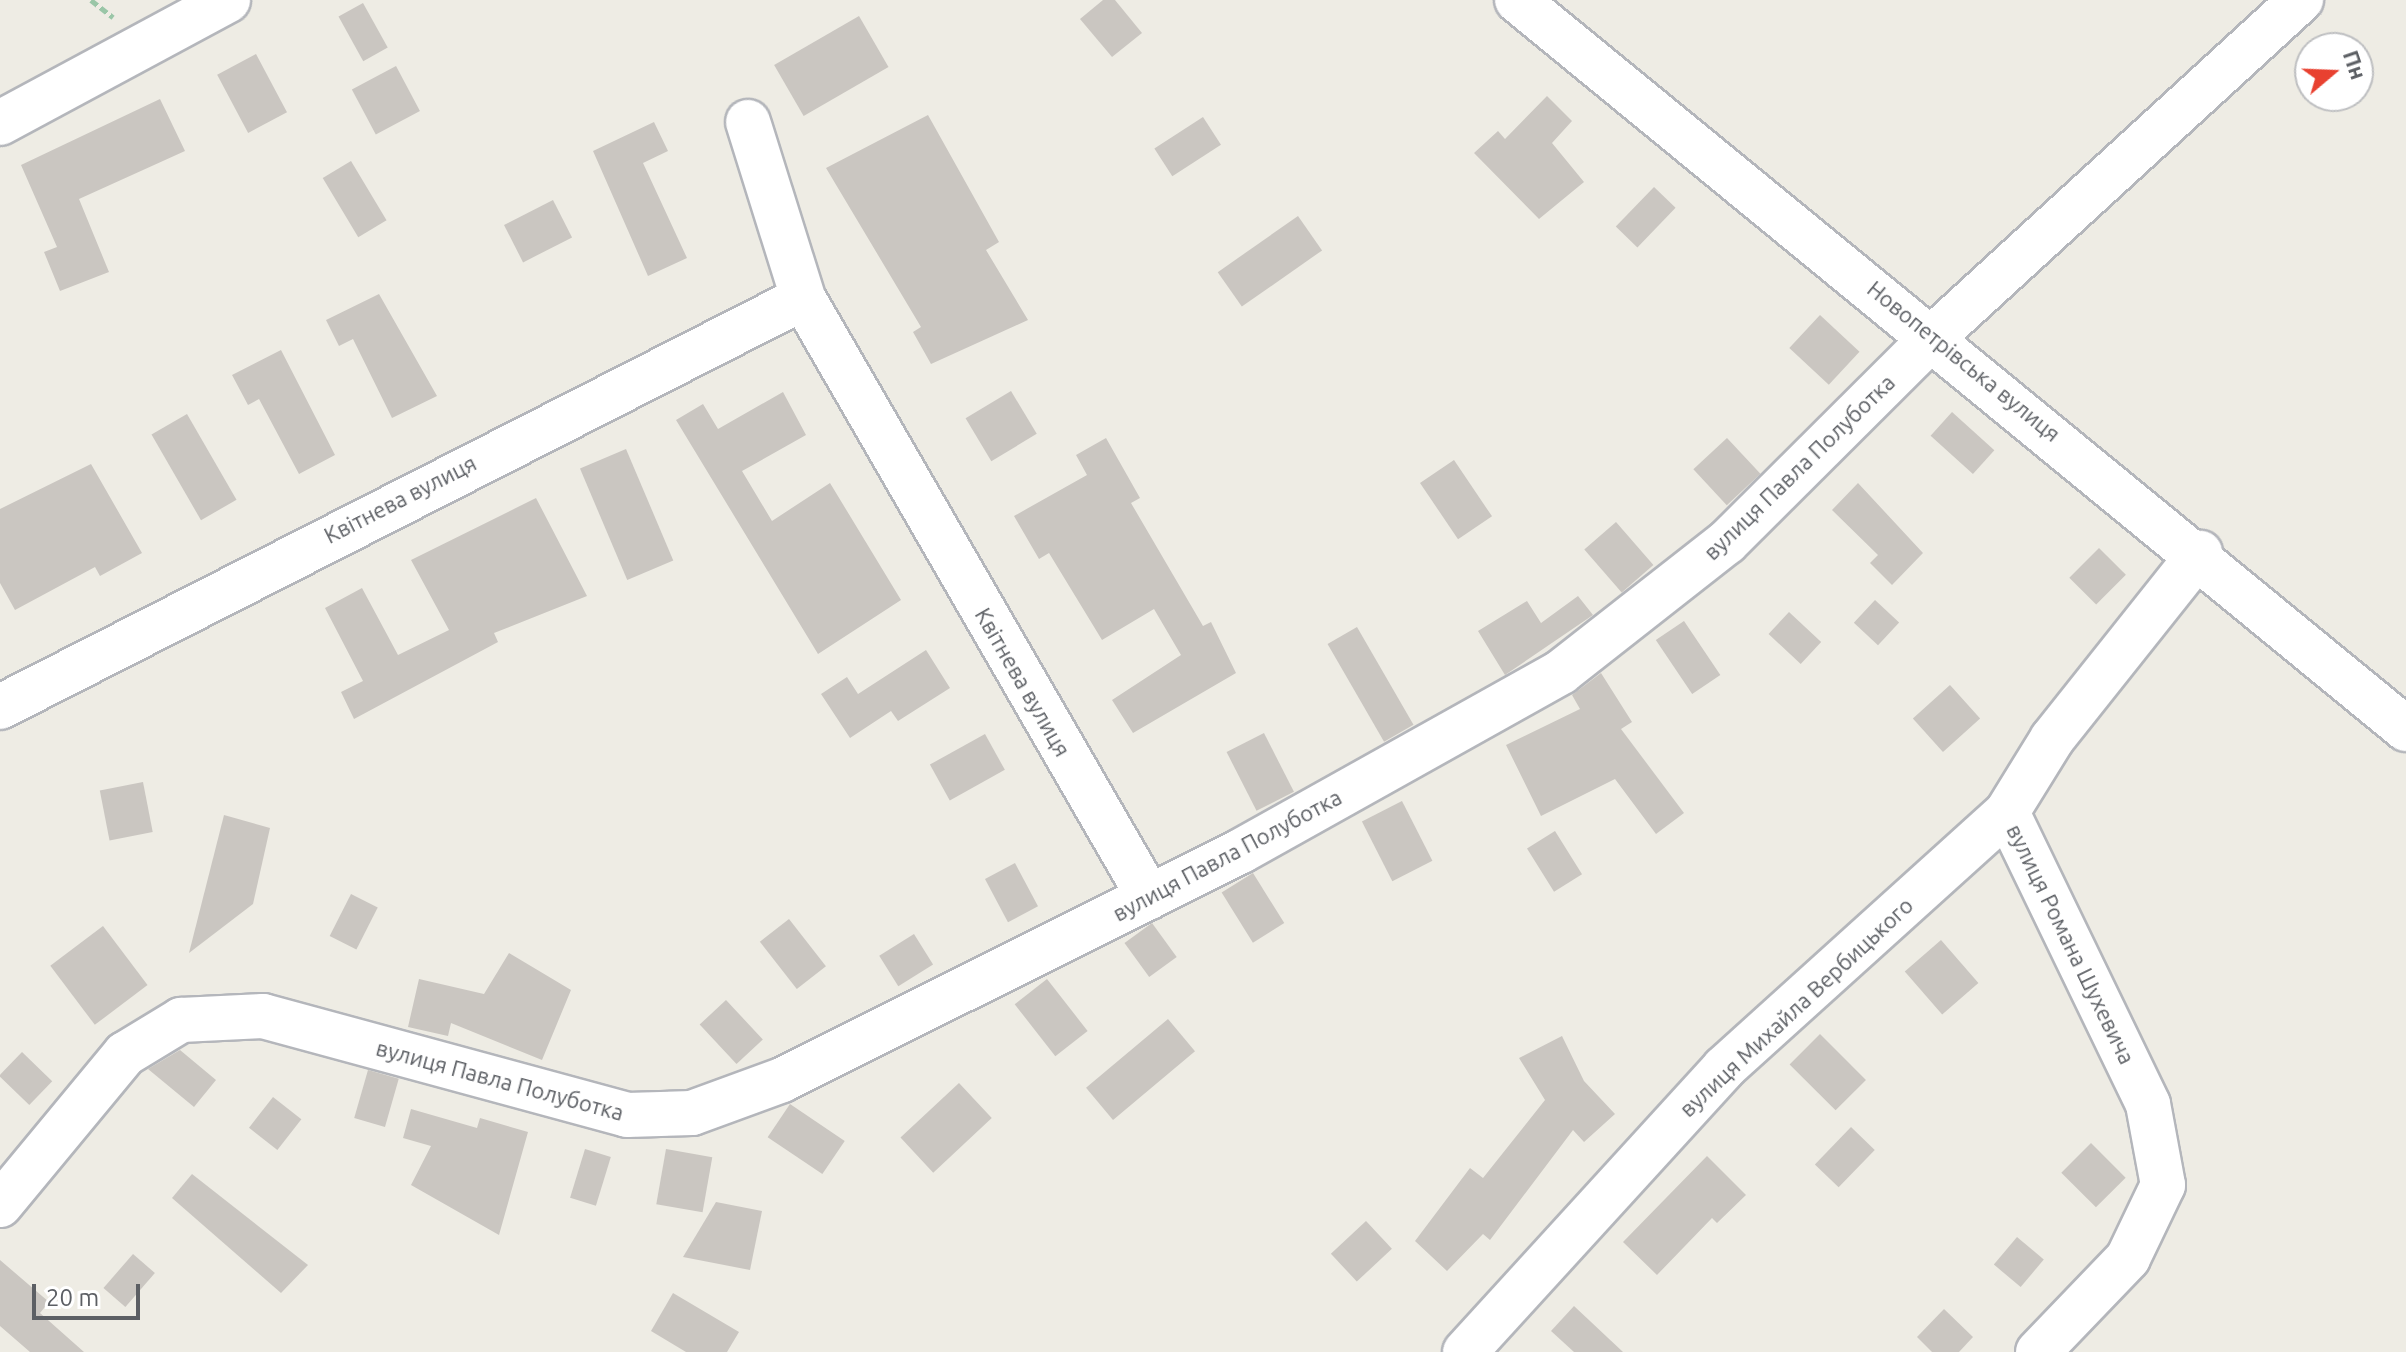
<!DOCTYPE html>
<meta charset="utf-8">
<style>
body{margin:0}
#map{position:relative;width:2406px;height:1352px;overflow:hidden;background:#eeece4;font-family:Ubuntu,sans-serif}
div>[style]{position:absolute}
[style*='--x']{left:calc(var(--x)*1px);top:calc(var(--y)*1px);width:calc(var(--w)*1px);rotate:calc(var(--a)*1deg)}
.building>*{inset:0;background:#cac6c1;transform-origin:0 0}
.path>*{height:5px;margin-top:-2.5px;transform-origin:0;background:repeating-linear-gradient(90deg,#9ac6a7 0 8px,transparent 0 12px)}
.roads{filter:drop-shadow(2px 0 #b4b6bb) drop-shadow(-2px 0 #b4b6bb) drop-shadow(0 2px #b4b6bb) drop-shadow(0 -2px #b4b6bb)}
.minor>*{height:44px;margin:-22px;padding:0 22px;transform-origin:22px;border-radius:22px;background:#fff}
span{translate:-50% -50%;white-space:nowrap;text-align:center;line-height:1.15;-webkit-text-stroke:8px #fff;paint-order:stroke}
.street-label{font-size:22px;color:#5c5f64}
.north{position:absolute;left:2294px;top:32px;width:80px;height:80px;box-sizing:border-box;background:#fff;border:2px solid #bebfc1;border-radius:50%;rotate:71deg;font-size:22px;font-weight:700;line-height:32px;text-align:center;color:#5c5f64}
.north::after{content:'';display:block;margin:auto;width:28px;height:36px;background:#e84130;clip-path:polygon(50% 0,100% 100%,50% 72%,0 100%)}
.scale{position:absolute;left:32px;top:1284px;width:108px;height:36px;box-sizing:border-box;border:4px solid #5c5f64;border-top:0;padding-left:10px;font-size:24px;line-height:28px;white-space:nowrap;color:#5c5f64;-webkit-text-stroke:6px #fff;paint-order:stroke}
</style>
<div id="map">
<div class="building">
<div style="clip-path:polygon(1103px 0,1115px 0,1142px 33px,1112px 57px,1080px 19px)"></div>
<div style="left:363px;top:3px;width:51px;height:28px;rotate:61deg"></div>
<div style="left:859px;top:16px;width:59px;height:98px;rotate:60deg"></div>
<div style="left:256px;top:54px;width:66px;height:44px;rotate:62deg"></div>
<div style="left:396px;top:66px;width:51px;height:50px;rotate:62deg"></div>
<div style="clip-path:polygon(1547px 96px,1572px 121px,1552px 143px,1584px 182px,1539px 219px,1474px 153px,1498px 131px,1505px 139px)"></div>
<div style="clip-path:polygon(160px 99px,185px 151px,79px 199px,109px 272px,60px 291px,44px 252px,57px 247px,21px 165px)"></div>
<div style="clip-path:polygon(928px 115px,999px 242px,986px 250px,1028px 320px,931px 364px,913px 332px,921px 327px,826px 168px)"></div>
<div style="left:1203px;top:117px;width:33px;height:58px;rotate:57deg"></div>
<div style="clip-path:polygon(654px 122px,668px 151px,643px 163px,687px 258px,648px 276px,593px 151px)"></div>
<div style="left:351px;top:161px;width:69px;height:33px;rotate:59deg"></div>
<div style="left:1654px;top:187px;width:30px;height:55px;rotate:44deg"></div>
<div style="left:553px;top:200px;width:42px;height:55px;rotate:63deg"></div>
<div style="left:1298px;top:216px;width:42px;height:98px;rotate:55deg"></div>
<div style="clip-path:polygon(379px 294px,437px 396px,392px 418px,353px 339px,339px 346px,326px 320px)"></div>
<div style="left:1820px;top:315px;width:54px;height:45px;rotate:43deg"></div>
<div style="clip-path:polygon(281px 350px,335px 455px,299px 474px,259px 399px,248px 405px,232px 375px)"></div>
<div style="left:1011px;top:391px;width:50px;height:53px;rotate:59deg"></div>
<div style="clip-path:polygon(783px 392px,806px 435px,742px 471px,772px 521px,830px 483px,901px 600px,818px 654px,676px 420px,703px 404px,718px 429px)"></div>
<div style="left:1952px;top:412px;width:57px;height:32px;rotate:42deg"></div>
<div style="left:187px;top:414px;width:99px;height:41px;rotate:60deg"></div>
<div style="clip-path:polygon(1106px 438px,1140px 498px,1131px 503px,1203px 626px,1211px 622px,1236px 673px,1133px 733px,1112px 700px,1181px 655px,1154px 609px,1102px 640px,1049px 553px,1039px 559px,1014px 516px,1087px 475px,1076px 455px)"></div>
<div style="left:1727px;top:438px;width:49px;height:46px;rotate:47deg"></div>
<div style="left:626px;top:449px;width:121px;height:50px;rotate:67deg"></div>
<div style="left:1454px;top:460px;width:68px;height:41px;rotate:56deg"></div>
<div style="clip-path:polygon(91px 464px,142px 553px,100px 576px,95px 567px,15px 610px,0 583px,0 509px)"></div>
<div style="clip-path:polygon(1858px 483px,1923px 553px,1892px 585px,1870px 563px,1878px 555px,1832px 510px)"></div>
<div style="clip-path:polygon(536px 498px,587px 596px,494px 633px,498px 642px,354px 719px,341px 692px,363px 681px,325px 608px,362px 588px,398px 655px,449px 630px,411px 560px)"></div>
<div style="left:1616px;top:522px;width:57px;height:42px;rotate:49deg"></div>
<div style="left:2099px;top:548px;width:38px;height:42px;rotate:45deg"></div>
<div style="clip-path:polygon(1578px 596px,1593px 615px,1505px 675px,1478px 631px,1527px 601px,1541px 623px)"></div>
<div style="left:1875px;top:600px;width:33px;height:31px;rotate:43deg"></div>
<div style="left:1789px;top:612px;width:44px;height:30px;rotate:43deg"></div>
<div style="left:1684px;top:621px;width:65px;height:34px;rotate:56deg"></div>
<div style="left:1357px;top:627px;width:113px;height:34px;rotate:60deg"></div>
<div style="clip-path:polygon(926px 650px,950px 688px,898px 721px,891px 711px,850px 738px,821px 694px,847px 677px,858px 694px)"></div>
<div style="clip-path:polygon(1601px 673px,1632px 722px,1621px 729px,1684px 813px,1656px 834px,1615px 779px,1541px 816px,1506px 745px,1580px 709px,1572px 695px)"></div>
<div style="left:1950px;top:685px;width:45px;height:50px;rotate:48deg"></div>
<div style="left:1264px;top:733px;width:66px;height:42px;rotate:63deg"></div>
<div style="left:985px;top:734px;width:41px;height:63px;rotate:61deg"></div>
<div style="left:143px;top:782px;width:51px;height:44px;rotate:79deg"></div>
<div style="left:1402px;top:801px;width:67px;height:45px;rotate:63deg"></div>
<div style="clip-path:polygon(224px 815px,270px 828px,253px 904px,189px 953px)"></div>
<div style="left:1555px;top:831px;width:51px;height:33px;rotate:58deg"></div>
<div style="left:1015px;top:863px;width:49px;height:34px;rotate:62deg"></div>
<div style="left:1253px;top:873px;width:59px;height:37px;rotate:58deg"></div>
<div style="left:351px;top:894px;width:30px;height:47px;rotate:27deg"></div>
<div style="left:789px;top:919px;width:60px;height:37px;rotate:52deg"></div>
<div style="left:1152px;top:923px;width:42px;height:34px;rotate:54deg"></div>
<div style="left:103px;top:926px;width:74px;height:66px;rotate:53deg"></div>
<div style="left:914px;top:934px;width:36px;height:41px;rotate:58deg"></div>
<div style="left:1941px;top:940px;width:57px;height:48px;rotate:49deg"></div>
<div style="clip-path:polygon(509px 953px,571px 990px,542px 1060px,451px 1023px,448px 1036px,408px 1027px,419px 979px,484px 994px)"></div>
<div style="left:1047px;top:979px;width:66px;height:41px;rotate:52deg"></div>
<div style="left:726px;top:1000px;width:54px;height:36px;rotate:47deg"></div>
<div style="left:1168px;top:1019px;width:42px;height:107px;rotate:50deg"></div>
<div style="left:1820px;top:1034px;width:65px;height:43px;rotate:45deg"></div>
<div style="clip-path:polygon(1562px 1036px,1584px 1081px,1615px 1114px,1584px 1142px,1573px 1130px,1490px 1240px,1483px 1234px,1447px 1271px,1415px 1241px,1470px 1168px,1483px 1178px,1545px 1100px,1519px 1058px)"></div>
<div style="clip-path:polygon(180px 1050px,216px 1080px,194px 1107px,148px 1069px)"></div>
<div style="left:22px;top:1052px;width:42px;height:33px;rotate:44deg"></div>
<div style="left:368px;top:1070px;width:32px;height:50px;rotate:16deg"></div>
<div style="left:959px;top:1083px;width:48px;height:80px;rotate:47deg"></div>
<div style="left:273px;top:1097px;width:36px;height:39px;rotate:38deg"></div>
<div style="left:790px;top:1104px;width:66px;height:40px;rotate:34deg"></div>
<div style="clip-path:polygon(411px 1109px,477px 1128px,480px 1118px,528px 1132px,499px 1235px,411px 1185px,431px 1146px,403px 1138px)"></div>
<div style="left:1851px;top:1127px;width:33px;height:52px;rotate:44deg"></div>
<div style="left:2091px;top:1143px;width:49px;height:42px;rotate:45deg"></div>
<div style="left:585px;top:1149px;width:27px;height:51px;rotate:17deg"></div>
<div style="left:666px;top:1149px;width:47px;height:56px;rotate:10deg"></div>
<div style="clip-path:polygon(1707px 1156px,1746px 1195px,1717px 1223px,1712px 1218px,1657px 1275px,1623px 1242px)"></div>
<div style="clip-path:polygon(192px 1174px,308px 1265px,281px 1293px,172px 1198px)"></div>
<div style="clip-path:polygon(716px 1202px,762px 1211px,750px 1270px,683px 1257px)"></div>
<div style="left:1366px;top:1221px;width:38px;height:48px;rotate:47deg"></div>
<div style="left:2017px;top:1237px;width:35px;height:36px;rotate:40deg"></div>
<div style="left:133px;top:1254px;width:29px;height:45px;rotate:41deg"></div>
<div style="clip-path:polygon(0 1260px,49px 1302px,40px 1313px,84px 1352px,30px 1352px,0 1326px)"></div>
<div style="clip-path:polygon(673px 1293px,739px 1332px,727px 1352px,686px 1352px,651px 1331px)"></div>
<div style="clip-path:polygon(1574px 1306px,1623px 1352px,1574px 1352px,1551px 1331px)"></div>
<div style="clip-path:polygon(1944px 1309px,1973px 1337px,1959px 1352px,1932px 1352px,1917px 1337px)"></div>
</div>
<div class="path">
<div style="--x:91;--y:0;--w:28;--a:38"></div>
</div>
<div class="roads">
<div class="minor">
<div style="--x:1517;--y:0;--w:1150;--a:39.35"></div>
<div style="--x:748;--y:122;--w:184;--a:72.6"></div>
<div style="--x:803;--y:298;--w:692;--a:59.99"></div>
<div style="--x:0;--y:123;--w:259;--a:-28.3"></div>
<div style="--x:0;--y:707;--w:901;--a:-26.99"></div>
<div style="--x:0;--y:1205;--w:196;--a:-50.4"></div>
<div style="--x:125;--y:1054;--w:66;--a:-31.3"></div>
<div style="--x:181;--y:1020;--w:82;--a:-2.8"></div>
<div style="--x:263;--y:1016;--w:377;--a:15.2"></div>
<div style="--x:627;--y:1115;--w:65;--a:-1.8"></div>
<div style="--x:692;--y:1113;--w:96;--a:-20.1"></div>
<div style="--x:782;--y:1080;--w:513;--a:-26.52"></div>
<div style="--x:1241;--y:851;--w:367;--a:-29.2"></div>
<div style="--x:1561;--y:672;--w:211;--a:-38.1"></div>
<div style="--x:1727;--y:542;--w:292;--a:-44.9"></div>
<div style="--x:1934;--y:336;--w:498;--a:-42.5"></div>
<div style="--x:1465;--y:1352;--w:384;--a:-47.6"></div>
<div style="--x:1724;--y:1068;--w:382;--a:-42.1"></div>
<div style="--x:2038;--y:1352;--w:130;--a:-46.2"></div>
<div style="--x:2128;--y:1258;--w:81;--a:-64.4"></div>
<div style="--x:2163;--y:1185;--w:82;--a:-100.5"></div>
<div style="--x:2148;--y:1104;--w:324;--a:-115.8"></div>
<div style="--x:2007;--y:812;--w:86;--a:-58.3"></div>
<div style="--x:2052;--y:739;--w:238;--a:-51.5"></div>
</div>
</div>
<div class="street-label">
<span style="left:1964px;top:361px;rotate:39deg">Новопетрівська вулиця</span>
<span style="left:1799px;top:467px;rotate:-44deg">вулиця Павла Полуботка</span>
<span style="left:400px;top:499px;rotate:-27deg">Квітнева вулиця</span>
<span style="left:1023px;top:682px;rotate:60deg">Квітнева вулиця</span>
<span style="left:1227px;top:855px;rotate:-28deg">вулиця Павла Полуботка</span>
<span style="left:2071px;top:944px;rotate:64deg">вулиця Романа Шухевича</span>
<span style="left:1796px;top:1007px;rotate:-43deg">вулиця Михайла Вербицького</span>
<span style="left:500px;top:1080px;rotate:15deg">вулиця Павла Полуботка</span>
</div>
<div class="north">Пн</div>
<div class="scale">20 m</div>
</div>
